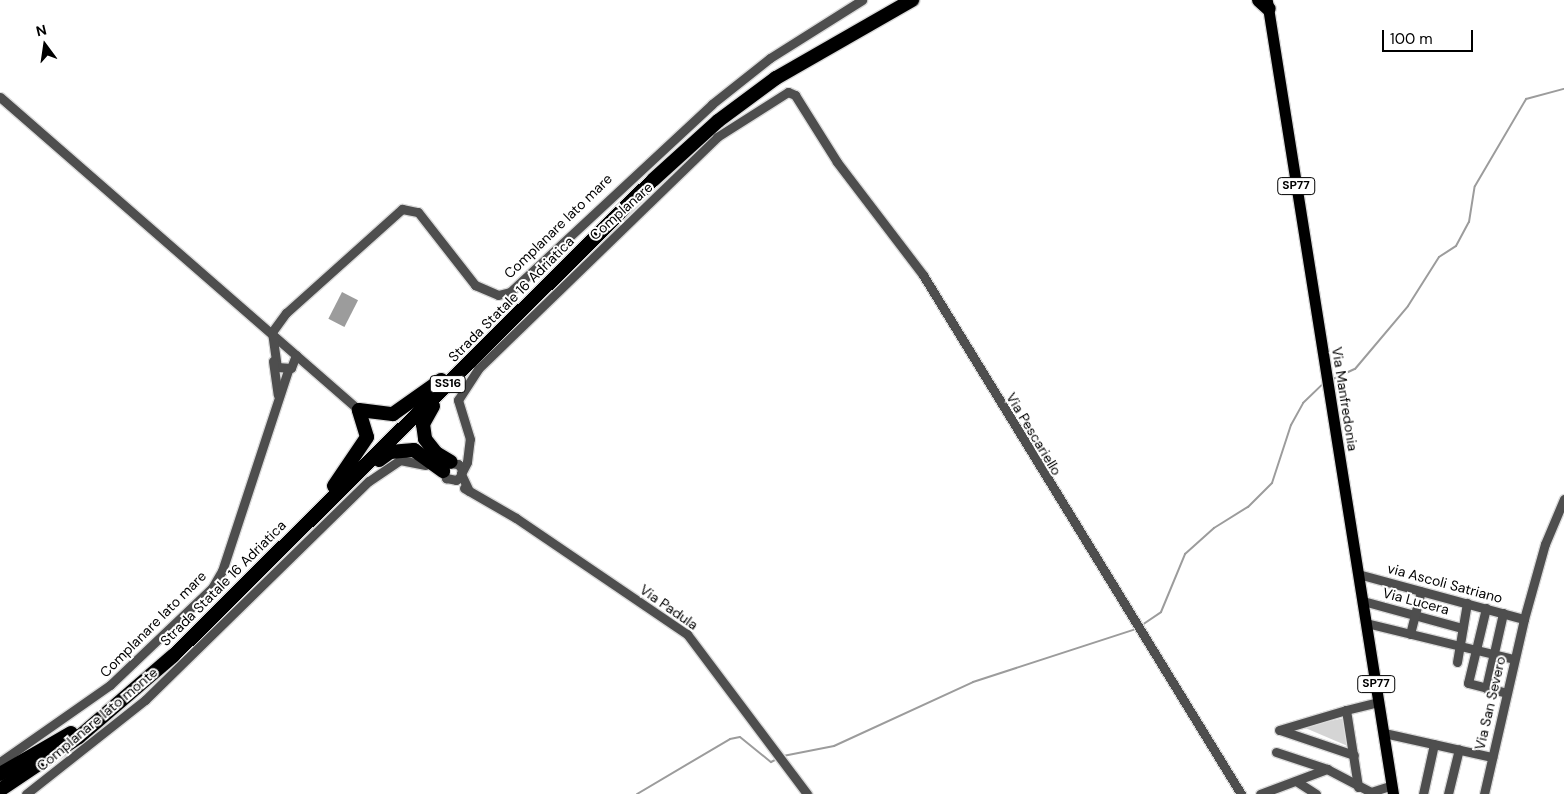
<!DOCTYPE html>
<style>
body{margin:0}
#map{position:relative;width:1564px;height:794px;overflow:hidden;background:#fff;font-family:"DM Sans",sans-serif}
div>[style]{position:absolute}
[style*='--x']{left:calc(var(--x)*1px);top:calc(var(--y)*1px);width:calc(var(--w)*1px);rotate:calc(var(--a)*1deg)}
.green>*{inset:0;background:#d5d5d5}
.water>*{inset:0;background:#9c9c9c;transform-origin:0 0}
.stream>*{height:2px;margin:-1px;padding:0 1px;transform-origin:1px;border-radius:1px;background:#9c9c9c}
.roads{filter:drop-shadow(1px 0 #dbdbdb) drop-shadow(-1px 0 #dbdbdb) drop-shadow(0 1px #dbdbdb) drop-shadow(0 -1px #dbdbdb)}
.minor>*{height:9px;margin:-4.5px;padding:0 4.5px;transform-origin:4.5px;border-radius:4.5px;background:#4e4e4e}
.major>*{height:11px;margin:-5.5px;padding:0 5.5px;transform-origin:5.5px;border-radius:5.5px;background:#000}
.highway>*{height:14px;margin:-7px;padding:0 7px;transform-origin:7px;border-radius:7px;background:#000}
span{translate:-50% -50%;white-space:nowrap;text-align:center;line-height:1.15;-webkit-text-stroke:4px #fff;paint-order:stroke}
.shield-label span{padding:1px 4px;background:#fff;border:1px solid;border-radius:4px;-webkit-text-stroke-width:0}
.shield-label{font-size:12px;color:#000;font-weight:700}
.street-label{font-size:14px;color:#000}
.north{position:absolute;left:20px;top:20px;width:50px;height:50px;-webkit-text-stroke:4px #fff;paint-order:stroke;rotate:346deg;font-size:14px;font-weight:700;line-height:20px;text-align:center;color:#000}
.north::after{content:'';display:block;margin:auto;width:18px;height:22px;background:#000;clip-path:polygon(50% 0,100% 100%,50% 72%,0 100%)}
.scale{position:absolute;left:1382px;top:30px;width:91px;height:22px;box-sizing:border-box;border:2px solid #000;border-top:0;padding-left:6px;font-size:15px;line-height:18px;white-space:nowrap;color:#000;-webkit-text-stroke:4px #fff;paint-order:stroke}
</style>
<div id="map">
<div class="green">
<div style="clip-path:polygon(1344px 718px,1350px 747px,1303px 727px)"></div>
</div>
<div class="water">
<div style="left:342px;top:292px;width:18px;height:30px;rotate:27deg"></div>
</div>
<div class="stream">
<div style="--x:1331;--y:380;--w:26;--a:-25"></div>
<div style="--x:1355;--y:369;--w:82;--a:-49.9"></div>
<div style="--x:1408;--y:306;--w:58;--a:-57.7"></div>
<div style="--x:1439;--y:257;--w:20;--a:-33"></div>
<div style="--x:1456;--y:246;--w:27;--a:-62"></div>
<div style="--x:1469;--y:222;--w:36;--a:-81"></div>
<div style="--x:1475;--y:186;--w:101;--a:-59.6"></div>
<div style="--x:1526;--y:99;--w:39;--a:-15"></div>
<div style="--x:1142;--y:625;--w:23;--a:-34"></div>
<div style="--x:1161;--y:612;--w:63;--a:-67.5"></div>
<div style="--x:1185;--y:554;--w:39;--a:-42"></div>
<div style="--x:1214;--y:528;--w:40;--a:-32"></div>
<div style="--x:1248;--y:507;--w:34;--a:-45"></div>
<div style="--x:1272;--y:483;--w:61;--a:-71.9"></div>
<div style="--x:1291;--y:425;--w:25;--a:-61"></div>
<div style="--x:1303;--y:403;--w:29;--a:-44"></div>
<div style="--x:783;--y:756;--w:52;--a:-11.1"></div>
<div style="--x:834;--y:746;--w:153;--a:-24.7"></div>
<div style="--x:973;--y:682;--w:171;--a:-18"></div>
<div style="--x:637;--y:794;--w:108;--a:-30.6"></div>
<div style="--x:730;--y:739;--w:10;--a:-11"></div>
<div style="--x:740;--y:737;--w:40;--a:39"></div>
<div style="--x:771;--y:762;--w:7;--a:-27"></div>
</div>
<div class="roads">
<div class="minor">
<div style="--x:0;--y:97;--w:476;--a:41.1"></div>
<div style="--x:272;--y:332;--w:24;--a:-54"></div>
<div style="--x:286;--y:313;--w:156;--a:-41.9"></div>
<div style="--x:402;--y:209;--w:16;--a:11"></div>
<div style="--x:418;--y:212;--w:93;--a:52"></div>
<div style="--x:475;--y:285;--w:25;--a:23"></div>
<div style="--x:498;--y:295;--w:12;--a:-14"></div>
<div style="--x:510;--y:292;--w:276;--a:-42.9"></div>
<div style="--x:712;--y:104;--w:74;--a:-38.4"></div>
<div style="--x:770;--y:58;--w:109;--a:-32.2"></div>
<div style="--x:272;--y:332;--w:35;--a:82"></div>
<div style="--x:277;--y:367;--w:14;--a:4"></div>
<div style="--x:291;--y:368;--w:14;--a:-69"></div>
<div style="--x:273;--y:361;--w:34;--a:82"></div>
<div style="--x:464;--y:488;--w:60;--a:30"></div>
<div style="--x:516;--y:518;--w:207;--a:34.2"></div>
<div style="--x:687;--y:634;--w:200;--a:53.1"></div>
<div style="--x:469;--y:491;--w:19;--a:-115"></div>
<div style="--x:461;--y:474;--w:5;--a:-79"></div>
<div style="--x:462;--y:469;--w:6;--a:-129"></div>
<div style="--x:458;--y:464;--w:11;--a:-175"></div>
<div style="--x:447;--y:463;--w:9;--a:117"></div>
<div style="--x:443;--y:471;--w:8;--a:67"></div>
<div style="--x:446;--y:478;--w:10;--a:11"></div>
<div style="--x:456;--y:480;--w:5;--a:-37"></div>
<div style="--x:460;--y:477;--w:3;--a:-72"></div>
<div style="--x:461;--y:474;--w:13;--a:-63"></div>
<div style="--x:467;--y:462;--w:23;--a:-83"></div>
<div style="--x:470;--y:439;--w:41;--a:-107.1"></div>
<div style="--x:458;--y:400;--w:37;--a:-57"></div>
<div style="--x:478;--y:369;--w:333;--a:-44.1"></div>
<div style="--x:717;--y:137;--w:84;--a:-32.4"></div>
<div style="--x:788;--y:92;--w:8;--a:23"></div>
<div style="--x:795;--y:95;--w:79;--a:57.9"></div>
<div style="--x:837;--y:162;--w:142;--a:52.7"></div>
<div style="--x:923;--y:275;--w:609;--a:58.5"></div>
<div style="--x:1358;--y:574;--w:172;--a:15.2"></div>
<div style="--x:1363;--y:601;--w:103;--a:15.3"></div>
<div style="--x:1486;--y:608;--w:77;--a:103.5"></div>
<div style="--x:1468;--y:683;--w:40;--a:14.4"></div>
<div style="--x:1366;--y:623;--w:152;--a:13.7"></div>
<div style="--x:1410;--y:634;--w:44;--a:-75.7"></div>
<div style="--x:1457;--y:662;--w:60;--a:-80.4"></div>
<div style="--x:1486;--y:688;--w:77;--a:-77.2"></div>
<div style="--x:1346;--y:710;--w:34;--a:-14"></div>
<div style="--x:1279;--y:730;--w:70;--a:-16.6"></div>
<div style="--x:1346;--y:710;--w:78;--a:81.1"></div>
<div style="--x:1280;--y:730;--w:78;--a:18.7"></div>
<div style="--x:1384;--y:733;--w:111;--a:12.5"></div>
<div style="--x:1276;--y:752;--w:54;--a:18.4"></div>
<div style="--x:1327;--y:769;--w:50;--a:27.6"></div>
<div style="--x:1371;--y:792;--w:22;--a:-18"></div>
<div style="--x:0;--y:762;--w:134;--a:-35"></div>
<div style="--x:110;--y:685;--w:141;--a:-43.6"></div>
<div style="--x:212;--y:588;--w:20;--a:-60"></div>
<div style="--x:222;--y:571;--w:212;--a:-71.8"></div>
<div style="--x:1296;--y:781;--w:24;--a:33"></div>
<div style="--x:26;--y:794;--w:152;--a:-38.3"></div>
<div style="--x:145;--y:700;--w:313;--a:-44.4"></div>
<div style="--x:369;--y:481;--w:37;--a:-34"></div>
<div style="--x:400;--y:460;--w:26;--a:11"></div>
<div style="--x:1260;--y:794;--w:72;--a:-20.5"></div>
<div style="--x:1423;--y:794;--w:51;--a:-77.6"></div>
<div style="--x:1448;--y:794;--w:46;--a:-76.3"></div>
<div style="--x:1484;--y:794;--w:180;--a:-77.1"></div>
<div style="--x:1524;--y:619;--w:78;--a:-74.4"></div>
<div style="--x:1545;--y:544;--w:49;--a:-67.1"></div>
</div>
<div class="major">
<div style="--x:1267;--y:1;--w:803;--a:80.97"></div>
</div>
<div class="highway">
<div style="--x:1259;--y:0;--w:13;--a:42"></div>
<div style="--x:433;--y:406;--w:21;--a:119"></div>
<div style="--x:423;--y:424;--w:15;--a:82"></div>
<div style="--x:425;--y:439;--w:18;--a:52"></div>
<div style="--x:436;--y:453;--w:17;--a:31"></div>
<div style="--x:359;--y:410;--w:34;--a:7"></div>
<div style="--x:393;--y:414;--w:59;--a:-35.3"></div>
<div style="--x:379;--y:460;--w:14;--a:-36"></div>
<div style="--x:390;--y:452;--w:24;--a:-5"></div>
<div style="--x:414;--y:450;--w:36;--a:36"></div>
<div style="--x:334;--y:486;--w:59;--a:-56"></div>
<div style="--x:367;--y:437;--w:28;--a:-107"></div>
<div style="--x:0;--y:774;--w:82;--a:-30"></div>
<div style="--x:0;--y:790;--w:95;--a:-33.9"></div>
<div style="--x:79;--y:737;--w:124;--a:-40.8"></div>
<div style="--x:173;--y:656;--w:676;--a:-44.76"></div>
<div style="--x:653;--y:180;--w:88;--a:-42.2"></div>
<div style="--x:718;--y:121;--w:72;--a:-36.6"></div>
<div style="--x:776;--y:78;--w:157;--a:-29.8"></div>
</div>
</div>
<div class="shield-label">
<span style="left:1296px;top:186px">SP77</span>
<span style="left:448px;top:384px">SS16</span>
<span style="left:1376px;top:684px">SP77</span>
</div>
<div class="street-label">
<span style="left:621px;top:211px;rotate:-42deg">Complanare</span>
<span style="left:558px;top:226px;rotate:-44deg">Complanare lato mare</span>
<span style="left:511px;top:299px;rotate:-45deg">Strada Statale 16 Adriatica</span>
<span style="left:1345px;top:399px;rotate:81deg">Via Manfredonia</span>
<span style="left:1034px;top:434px;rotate:59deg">Via Pescariello</span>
<span style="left:223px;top:583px;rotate:-45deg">Strada Statale 16 Adriatica</span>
<span style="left:1445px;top:583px;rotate:15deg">via Ascoli Satriano</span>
<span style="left:1416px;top:601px;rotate:15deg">Via Lucera</span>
<span style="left:669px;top:607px;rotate:35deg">Via Padula</span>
<span style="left:153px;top:624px;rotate:-45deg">Complanare lato mare</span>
<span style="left:1490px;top:703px;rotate:-77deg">Via San Severo</span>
<span style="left:97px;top:719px;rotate:-40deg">Complanare lato monte</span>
</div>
<div class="north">N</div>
<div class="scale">100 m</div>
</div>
